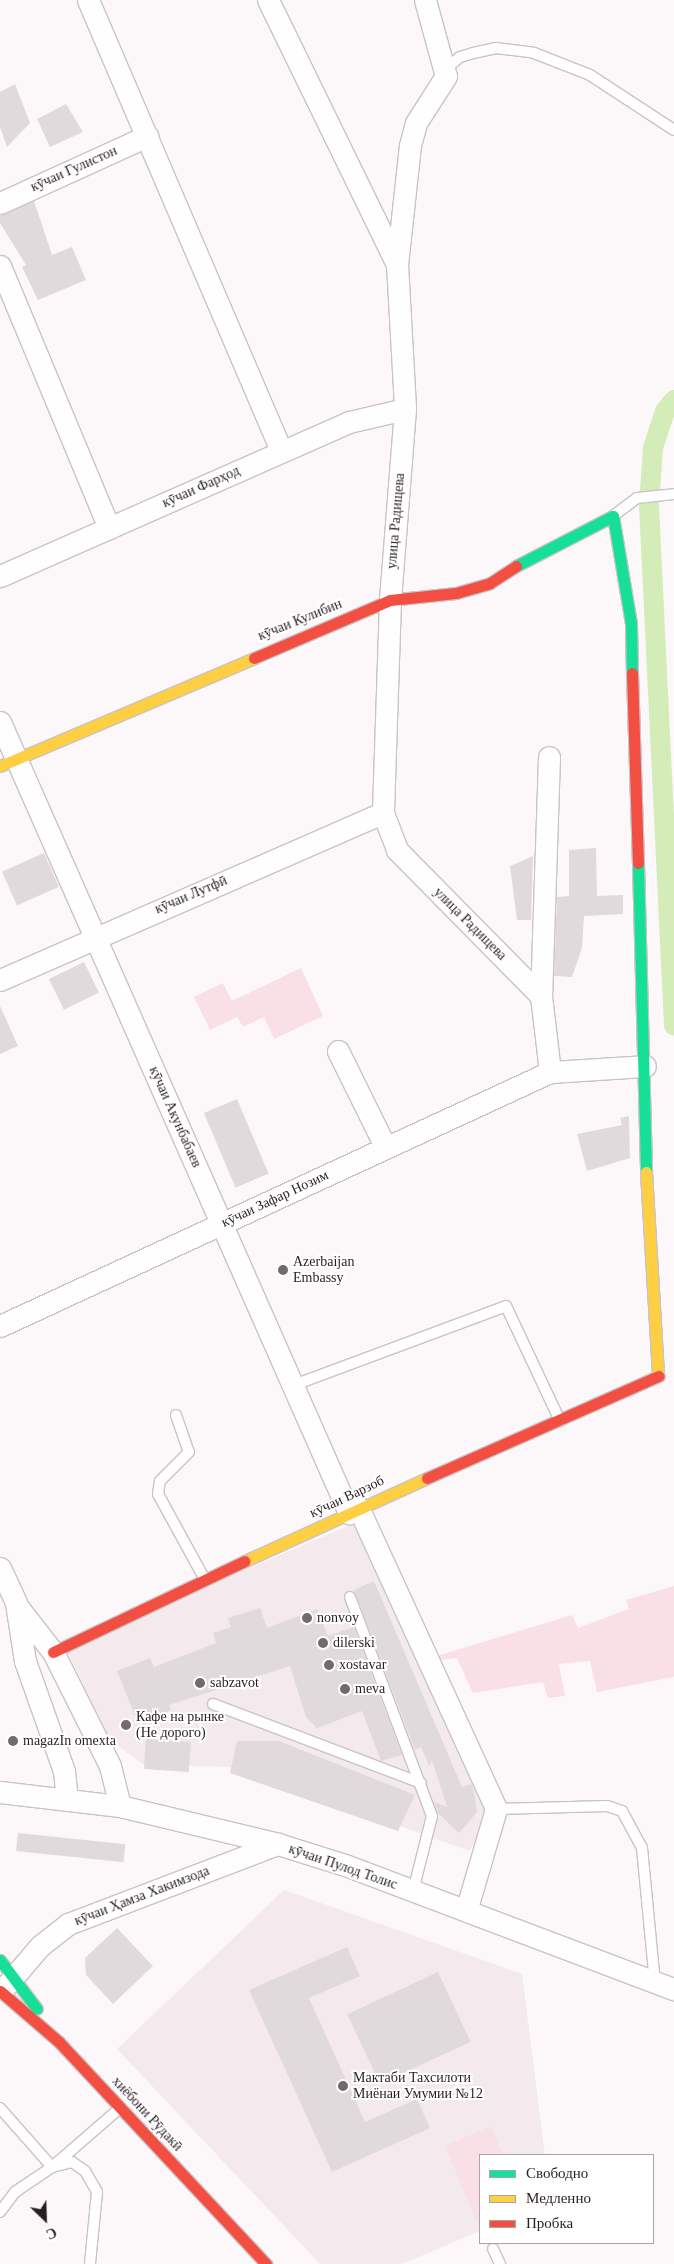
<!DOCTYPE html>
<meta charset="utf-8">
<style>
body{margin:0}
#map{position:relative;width:674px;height:2264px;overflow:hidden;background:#fcf8fa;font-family:"Times New Roman",serif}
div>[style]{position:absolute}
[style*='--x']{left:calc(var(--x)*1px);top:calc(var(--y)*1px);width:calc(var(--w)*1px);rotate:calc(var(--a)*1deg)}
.built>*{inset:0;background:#f4e9ec}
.green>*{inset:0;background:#f9dfe6}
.canal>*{height:20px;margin:-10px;padding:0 10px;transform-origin:10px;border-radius:10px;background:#d4edb8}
.building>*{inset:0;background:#e1dadc;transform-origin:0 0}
.roads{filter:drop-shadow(1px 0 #cac3c5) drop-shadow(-1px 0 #cac3c5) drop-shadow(0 1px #cac3c5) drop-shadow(0 -1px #cac3c5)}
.lane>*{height:10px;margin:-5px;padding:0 5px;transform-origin:5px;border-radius:5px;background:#fffefe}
.street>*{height:21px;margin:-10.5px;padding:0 10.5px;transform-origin:10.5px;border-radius:10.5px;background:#fffefe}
.fast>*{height:11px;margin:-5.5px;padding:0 5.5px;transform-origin:5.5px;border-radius:5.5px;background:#16e098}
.slow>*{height:11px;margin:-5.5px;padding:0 5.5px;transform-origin:5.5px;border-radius:5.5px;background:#ffcf43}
.jam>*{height:11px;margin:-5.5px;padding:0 5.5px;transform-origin:5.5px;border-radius:5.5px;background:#f24e42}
.dots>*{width:14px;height:14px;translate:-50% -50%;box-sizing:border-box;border:2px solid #fff;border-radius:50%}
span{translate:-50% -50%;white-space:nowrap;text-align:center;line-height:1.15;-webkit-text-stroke:4px #fff;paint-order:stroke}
.street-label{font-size:14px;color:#281e21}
.poi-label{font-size:14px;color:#281e21}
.left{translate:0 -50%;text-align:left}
.legend{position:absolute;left:479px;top:2154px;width:175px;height:90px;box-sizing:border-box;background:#fff;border:1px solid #a9a5a6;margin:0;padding:6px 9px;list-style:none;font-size:15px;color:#281e21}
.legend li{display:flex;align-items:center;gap:10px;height:25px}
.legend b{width:25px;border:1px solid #a9a5a6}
.north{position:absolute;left:20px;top:2194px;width:50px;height:50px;-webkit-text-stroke:4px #fff;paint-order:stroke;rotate:156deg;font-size:14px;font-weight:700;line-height:20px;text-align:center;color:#281e21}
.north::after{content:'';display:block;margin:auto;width:18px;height:22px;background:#281e21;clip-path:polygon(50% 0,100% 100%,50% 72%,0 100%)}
</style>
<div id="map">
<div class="built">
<div style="clip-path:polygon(360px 1521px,489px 1815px,470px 1851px,233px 1767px,144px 1765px,109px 1739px,65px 1646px)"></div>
<div style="clip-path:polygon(284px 1890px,522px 1974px,545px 2155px,480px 2155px,480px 2231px,402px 2264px,320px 2264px,117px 2049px)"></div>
</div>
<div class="green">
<div style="clip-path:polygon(301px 968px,323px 1016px,274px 1039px,264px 1017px,243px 1027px,237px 1017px,210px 1030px,194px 997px,223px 983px,232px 1001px)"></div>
<div style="clip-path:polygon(674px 1586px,674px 1677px,597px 1692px,590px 1661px,559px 1664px,565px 1696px,548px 1698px,543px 1682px,473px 1693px,457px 1658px,439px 1660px,440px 1655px,572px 1615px,578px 1628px,629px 1609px,626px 1600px)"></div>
<div style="clip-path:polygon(491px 2126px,503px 2155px,480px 2155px,480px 2218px,476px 2220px,445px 2146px)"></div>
</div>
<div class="canal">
<div style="--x:674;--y:400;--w:14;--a:129"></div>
<div style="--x:665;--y:411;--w:39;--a:108"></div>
<div style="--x:653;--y:448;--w:57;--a:94"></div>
<div style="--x:649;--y:505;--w:521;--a:87.25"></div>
</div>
<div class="building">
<div style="clip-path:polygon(15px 84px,30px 123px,7px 147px,0 127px,0 92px)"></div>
<div style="clip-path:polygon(66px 104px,83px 132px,50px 147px,37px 119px)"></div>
<div style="clip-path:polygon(34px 201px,52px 255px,72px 247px,86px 280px,38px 300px,22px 267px,26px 265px,0 223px,0 216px)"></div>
<div style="clip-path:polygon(596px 848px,597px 896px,623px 895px,623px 914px,584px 916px,582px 948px,572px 977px,554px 976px,557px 897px,569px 896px,569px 850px)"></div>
<div style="left:44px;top:853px;width:37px;height:46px;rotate:66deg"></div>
<div style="clip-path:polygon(533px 856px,531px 920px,517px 920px,510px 866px)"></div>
<div style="left:84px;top:962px;width:34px;height:39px;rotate:64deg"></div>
<div style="clip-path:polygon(0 1006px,18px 1046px,0 1054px)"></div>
<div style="left:237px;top:1099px;width:81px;height:36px;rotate:67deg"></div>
<div style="clip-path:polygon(629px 1116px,630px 1158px,587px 1171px,577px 1134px,622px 1125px,620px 1118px)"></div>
<div style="clip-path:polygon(374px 1581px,462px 1787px,471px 1784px,474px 1791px,477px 1812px,459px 1833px,438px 1813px,434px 1802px,447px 1807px,432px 1760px,429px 1766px,421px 1747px,415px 1750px,354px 1590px)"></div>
<div style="clip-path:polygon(260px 1608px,267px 1628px,317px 1609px,328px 1636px,354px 1627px,402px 1755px,381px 1761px,362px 1711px,317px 1728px,306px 1717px,290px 1666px,169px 1705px,171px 1710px,138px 1723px,117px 1671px,150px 1658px,154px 1667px,216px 1643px,213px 1633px,231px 1627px,228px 1618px)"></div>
<div style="left:146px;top:1739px;width:45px;height:30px;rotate:4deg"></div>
<div style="clip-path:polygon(237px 1741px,279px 1741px,415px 1795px,398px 1831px,230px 1773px)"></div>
<div style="left:18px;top:1833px;width:108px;height:18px;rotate:6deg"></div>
<div style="clip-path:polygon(117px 1928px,153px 1966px,113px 2004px,86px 1975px,85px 1958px)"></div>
<div style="clip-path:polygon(347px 1947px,360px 1976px,309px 1998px,365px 2122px,417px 2099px,430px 2128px,332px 2172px,249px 1990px)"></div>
<div style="left:438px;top:1972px;width:77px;height:100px;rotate:65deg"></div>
</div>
<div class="roads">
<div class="lane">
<div style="--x:446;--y:69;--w:18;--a:-41"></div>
<div style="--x:460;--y:57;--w:14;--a:-17"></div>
<div style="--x:473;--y:53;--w:24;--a:-12"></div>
<div style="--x:496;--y:48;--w:38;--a:7"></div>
<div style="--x:534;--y:53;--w:60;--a:21.4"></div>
<div style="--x:590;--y:75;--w:100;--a:33.2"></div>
<div style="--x:613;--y:516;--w:30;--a:-37"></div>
<div style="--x:637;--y:498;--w:37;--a:-6"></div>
<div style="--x:294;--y:1385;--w:226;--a:-20.4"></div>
<div style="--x:506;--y:1306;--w:127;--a:64.8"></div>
<div style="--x:176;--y:1415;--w:39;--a:71"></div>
<div style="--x:189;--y:1452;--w:41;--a:135"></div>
<div style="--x:160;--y:1481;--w:13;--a:99"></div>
<div style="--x:158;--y:1494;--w:96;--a:61.3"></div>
<div style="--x:350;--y:1597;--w:234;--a:69.5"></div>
<div style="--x:432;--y:1816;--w:77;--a:104.2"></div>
<div style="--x:213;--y:1704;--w:222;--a:20.8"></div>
<div style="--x:496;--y:1809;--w:111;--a:-1.5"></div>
<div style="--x:607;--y:1806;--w:16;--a:18"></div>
<div style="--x:622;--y:1811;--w:42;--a:61.6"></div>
<div style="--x:642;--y:1848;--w:135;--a:84.5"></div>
<div style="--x:0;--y:2108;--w:79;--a:48.6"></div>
<div style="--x:52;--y:2167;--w:21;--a:-14"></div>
<div style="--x:72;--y:2162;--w:16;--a:35"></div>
<div style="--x:85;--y:2171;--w:24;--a:60"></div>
<div style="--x:97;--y:2192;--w:72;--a:95.6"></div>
<div style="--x:0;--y:2212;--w:25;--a:-53"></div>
<div style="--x:15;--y:2192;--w:45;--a:-34"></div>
<div style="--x:52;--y:2167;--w:90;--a:-40.9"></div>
<div style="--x:493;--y:2249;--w:17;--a:65"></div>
</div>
<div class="street">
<div style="--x:88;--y:0;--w:491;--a:66.8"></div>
<div style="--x:268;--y:0;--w:294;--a:64"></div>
<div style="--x:425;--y:0;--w:79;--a:74.6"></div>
<div style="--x:446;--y:76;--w:56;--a:122.6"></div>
<div style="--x:416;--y:123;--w:23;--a:105"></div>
<div style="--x:410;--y:145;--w:120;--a:96.2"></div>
<div style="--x:397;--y:264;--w:145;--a:86.8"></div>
<div style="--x:405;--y:409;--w:192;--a:94.5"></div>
<div style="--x:390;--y:600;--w:213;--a:91.9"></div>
<div style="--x:383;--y:813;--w:40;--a:69"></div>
<div style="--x:397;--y:850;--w:205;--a:45.4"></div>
<div style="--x:0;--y:203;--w:162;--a:-24.5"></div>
<div style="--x:0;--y:266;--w:284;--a:67.4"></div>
<div style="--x:0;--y:576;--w:381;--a:-23.8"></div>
<div style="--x:349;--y:422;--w:57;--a:-13.1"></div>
<div style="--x:0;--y:722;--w:865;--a:66.19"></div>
<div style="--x:549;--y:757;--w:239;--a:91.9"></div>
<div style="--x:541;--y:996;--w:77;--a:83.2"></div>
<div style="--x:0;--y:980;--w:418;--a:-23.6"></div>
<div style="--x:338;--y:1051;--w:108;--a:63.7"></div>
<div style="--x:0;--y:1326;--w:606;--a:-24.79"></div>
<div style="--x:550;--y:1072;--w:95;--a:-3.6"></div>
<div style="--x:358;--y:1507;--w:332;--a:65.4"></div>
<div style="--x:496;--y:1809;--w:106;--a:106.4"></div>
<div style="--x:0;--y:1568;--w:38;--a:65"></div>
<div style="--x:16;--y:1603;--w:59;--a:81.2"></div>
<div style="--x:25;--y:1661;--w:117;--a:70.5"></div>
<div style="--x:64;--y:1771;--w:27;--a:84"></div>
<div style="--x:17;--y:1606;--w:58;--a:52"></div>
<div style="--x:53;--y:1652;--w:127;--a:63.4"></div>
<div style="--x:110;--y:1766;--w:41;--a:76"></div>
<div style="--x:0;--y:1792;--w:121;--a:6.7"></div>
<div style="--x:120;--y:1806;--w:163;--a:13.5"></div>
<div style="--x:278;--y:1844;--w:70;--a:17.4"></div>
<div style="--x:345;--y:1865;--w:352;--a:20.7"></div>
<div style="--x:4;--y:1988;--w:55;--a:-49.4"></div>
<div style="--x:40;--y:1946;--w:36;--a:-38"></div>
<div style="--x:68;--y:1924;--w:225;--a:-20.9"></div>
</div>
<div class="fast">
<div style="--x:516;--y:566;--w:109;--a:-27.3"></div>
<div style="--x:613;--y:516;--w:109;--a:80.5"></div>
<div style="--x:631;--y:623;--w:50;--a:88.9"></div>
<div style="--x:638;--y:863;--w:309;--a:88.5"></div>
<div style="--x:0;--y:1960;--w:61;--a:52.9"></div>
</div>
<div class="slow">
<div style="--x:0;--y:766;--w:276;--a:-23"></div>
<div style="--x:646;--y:1172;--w:204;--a:86.6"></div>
<div style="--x:245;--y:1561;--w:200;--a:-24.5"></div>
</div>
<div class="jam">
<div style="--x:254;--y:658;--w:148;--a:-23.1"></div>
<div style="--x:390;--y:600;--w:66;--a:-6.1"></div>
<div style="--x:456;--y:593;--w:35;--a:-16"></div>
<div style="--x:490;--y:583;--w:31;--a:-33"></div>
<div style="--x:632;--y:673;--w:190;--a:88.2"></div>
<div style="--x:427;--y:1478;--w:253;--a:-23.8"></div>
<div style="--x:53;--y:1652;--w:212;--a:-25.4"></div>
<div style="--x:0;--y:1991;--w:78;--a:40.8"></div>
<div style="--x:59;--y:2042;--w:304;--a:47"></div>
</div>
</div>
<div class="dots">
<div style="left:283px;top:1270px;background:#726a6d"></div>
<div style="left:307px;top:1618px;background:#726a6d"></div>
<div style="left:323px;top:1643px;background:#726a6d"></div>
<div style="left:329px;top:1665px;background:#726a6d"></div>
<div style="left:200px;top:1683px;background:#726a6d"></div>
<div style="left:345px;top:1689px;background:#726a6d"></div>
<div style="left:126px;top:1725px;background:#726a6d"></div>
<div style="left:13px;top:1741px;background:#726a6d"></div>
<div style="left:343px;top:2086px;background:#726a6d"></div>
</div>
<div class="street-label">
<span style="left:74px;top:169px;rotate:-24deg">кӯчаи Гулистон</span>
<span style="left:201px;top:487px;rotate:-24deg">кӯчаи Фарҳод</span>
<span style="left:396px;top:521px;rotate:-85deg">улица Радищева</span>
<span style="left:300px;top:620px;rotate:-22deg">кӯчаи Кулибин</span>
<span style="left:191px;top:895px;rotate:-23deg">кӯчаи Лутфӣ</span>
<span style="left:470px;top:924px;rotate:45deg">улица Радищева</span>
<span style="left:175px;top:1117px;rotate:66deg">кӯчаи Акунбабаев</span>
<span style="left:275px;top:1199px;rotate:-25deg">кӯчаи Зафар Нозим</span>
<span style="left:347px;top:1497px;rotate:-25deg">кӯчаи Варзоб</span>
<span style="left:343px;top:1867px;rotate:19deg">кӯчаи Пулод Толис</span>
<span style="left:142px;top:1896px;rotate:-21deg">кӯчаи Ҳамза Хакимзода</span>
<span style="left:147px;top:2114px;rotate:47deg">хиёбони Рӯдакӣ</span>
</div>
<div class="poi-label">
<span class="left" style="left:293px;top:1270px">Azerbaijan<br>Embassy</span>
<span class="left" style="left:317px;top:1618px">nonvoy</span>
<span class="left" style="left:333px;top:1643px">dilerski</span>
<span class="left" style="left:339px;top:1665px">xostavar</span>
<span class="left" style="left:210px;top:1683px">sabzavot</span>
<span class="left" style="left:355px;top:1689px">meva</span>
<span class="left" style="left:136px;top:1725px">Кафе на рынке<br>(Не дорого)</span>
<span class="left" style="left:23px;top:1741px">magazIn omexta</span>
<span class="left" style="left:353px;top:2086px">Мактаби Тахсилоти<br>Миёнаи Умумии №12</span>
</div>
<ul class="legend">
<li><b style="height:6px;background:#16e098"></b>Свободно</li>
<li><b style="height:6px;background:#ffcf43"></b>Медленно</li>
<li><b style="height:6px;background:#f24e42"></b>Пробка</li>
</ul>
<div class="north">С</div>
</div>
